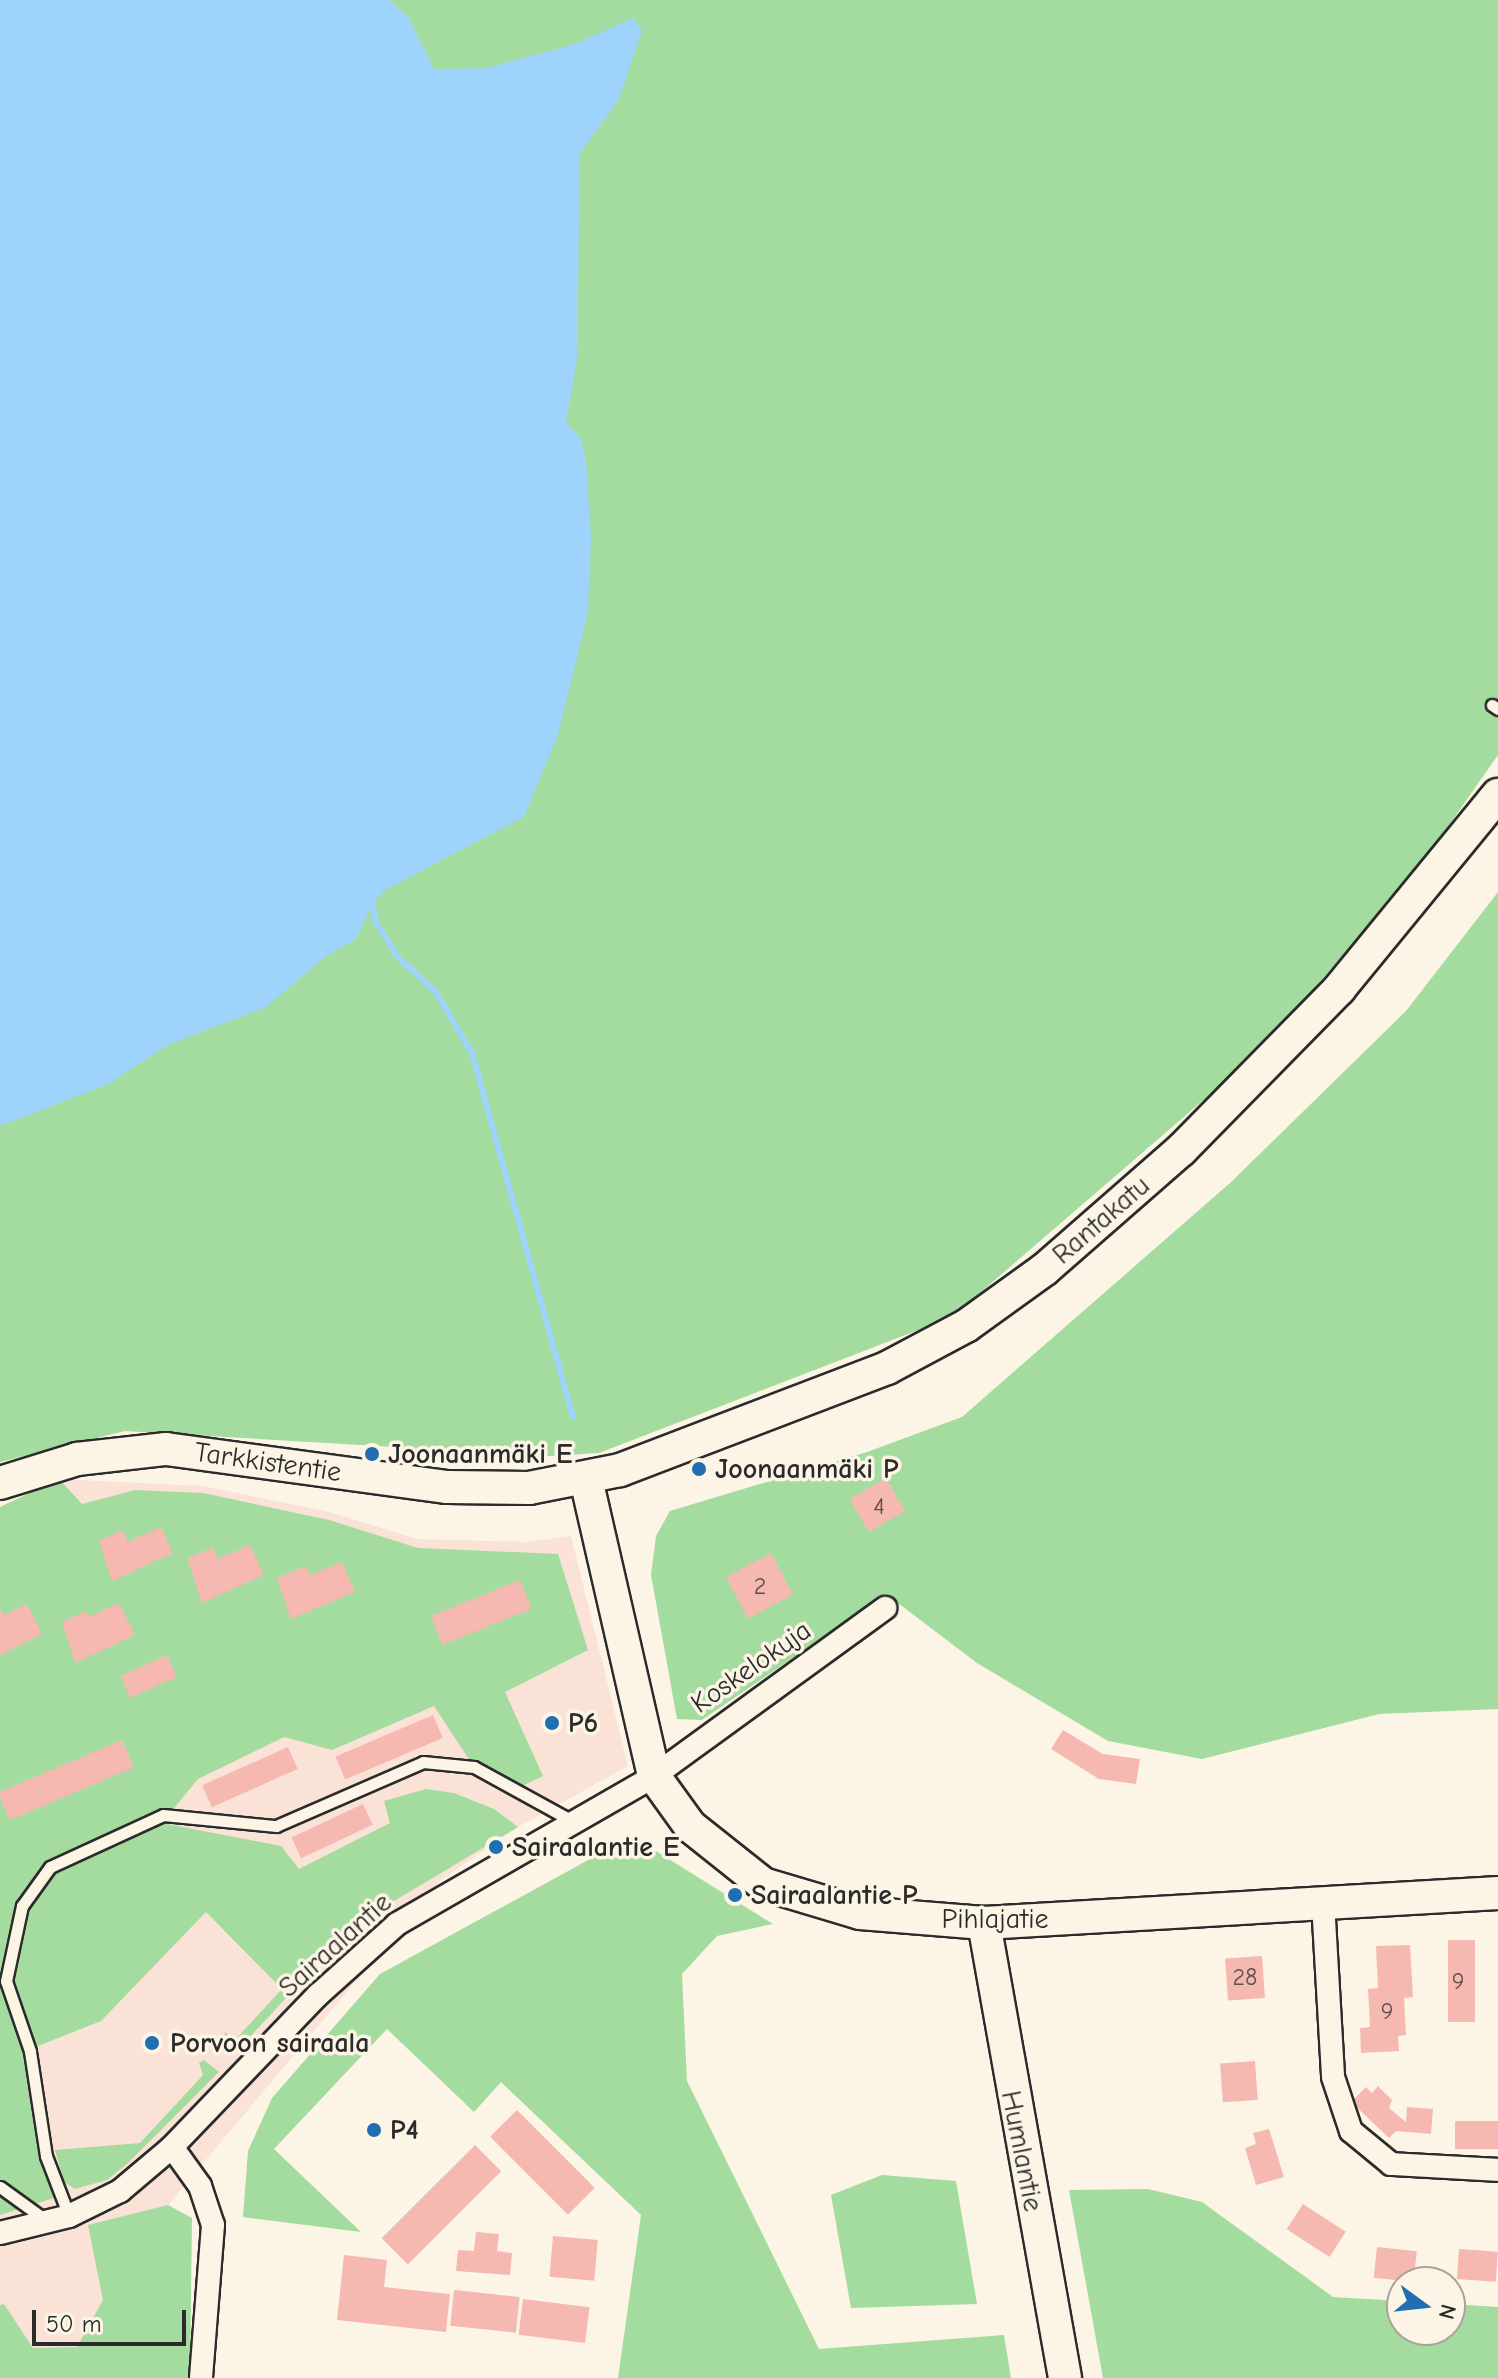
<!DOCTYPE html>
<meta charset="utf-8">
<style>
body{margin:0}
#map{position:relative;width:1498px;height:2378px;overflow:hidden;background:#fcf5e5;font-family:"Comic Neue",sans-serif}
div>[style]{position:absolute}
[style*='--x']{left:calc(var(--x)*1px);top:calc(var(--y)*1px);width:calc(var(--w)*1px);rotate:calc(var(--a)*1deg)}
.built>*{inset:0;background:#fae3d6}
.green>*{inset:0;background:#a4db9e}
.water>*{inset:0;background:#9ed3fc}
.stream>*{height:6px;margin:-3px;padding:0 3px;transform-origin:3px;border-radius:3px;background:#9ed3fc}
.building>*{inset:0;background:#f5b9b2;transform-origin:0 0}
.roads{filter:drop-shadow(2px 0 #2b2b2b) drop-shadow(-2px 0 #2b2b2b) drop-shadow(0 2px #2b2b2b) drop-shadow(0 -2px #2b2b2b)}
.lane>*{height:11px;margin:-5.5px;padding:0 5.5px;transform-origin:5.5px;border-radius:5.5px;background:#fcf5e5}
.street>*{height:22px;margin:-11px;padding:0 11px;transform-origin:11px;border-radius:11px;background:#fcf5e5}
.secondary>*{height:32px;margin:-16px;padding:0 16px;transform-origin:16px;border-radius:16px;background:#fcf5e5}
.dots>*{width:22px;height:22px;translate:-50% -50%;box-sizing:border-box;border:4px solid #fcf5e5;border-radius:50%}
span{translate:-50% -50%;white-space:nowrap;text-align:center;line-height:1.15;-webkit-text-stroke:7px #fcf5e5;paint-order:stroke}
.number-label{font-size:24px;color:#5e4e4d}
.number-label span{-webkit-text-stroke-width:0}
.street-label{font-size:28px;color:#2b2b2b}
.poi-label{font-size:28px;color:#2b2b2b;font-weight:700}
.left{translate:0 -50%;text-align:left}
.north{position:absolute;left:1386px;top:2266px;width:80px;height:80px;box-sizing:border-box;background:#fcf5e5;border:2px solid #a8a49b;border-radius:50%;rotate:105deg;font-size:22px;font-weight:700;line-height:32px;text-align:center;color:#2b2b2b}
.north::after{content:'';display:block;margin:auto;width:28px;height:36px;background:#1f6fb2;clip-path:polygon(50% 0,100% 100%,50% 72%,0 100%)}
.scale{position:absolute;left:32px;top:2310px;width:154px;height:36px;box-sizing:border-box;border:4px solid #2b2b2b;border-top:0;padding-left:10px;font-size:24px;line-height:28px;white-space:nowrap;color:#2b2b2b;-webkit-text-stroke:6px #fcf5e5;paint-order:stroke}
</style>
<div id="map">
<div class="built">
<div style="clip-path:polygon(59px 1479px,203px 1486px,330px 1512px,417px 1539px,528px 1542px,571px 1536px,628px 1766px,518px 1827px,441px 1880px,168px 2205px,96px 2378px,0 2378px,0 1507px)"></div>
</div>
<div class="green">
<div style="clip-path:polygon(0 0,1498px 0,1498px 755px,1421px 865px,1259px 1052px,952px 1317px,599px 1453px,503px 1459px,394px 1447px,125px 1431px,0 1462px)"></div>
<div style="clip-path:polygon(1498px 892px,1498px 1709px,1379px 1714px,1202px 1759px,1108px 1741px,977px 1663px,886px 1594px,702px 1720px,677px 1719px,651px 1575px,656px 1536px,670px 1511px,867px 1452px,962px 1417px,1230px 1183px,1406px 1011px)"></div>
<div style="clip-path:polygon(59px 1479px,82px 1504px,135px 1490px,203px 1493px,329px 1520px,418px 1548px,558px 1554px,588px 1650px,505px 1692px,543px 1776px,518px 1788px,474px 1767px,434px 1706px,332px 1750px,284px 1737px,198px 1779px,162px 1823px,281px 1846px,299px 1869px,390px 1823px,384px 1801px,426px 1789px,454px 1793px,494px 1809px,518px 1827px,354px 1925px,233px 2055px,223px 2046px,225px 2032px,234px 2041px,282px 1989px,206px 1912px,101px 2021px,38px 2046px,28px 2043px,54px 2198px,0 2215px,0 1507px)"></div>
<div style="clip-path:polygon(632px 1836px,773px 1924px,717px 1936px,682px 1974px,687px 2081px,819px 2349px,1004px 2335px,1011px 2378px,618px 2378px,641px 2215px,501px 2082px,474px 2112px,387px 2029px,274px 2149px,361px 2232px,243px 2217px,248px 2151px,272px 2098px,380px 1974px)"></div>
<div style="clip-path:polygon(204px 2060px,219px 2072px,128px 2163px,107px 2180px,75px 2189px,64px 2182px,55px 2150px,140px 2143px,203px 2075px,199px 2063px)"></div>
<div style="clip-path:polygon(882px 2175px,956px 2181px,977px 2304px,851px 2308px,831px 2195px)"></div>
<div style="clip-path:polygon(1148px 2189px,1202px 2202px,1333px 2297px,1402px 2301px,1402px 2330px,1450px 2330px,1450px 2304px,1498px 2307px,1498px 2378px,1103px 2378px,1069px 2190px)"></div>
<div style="clip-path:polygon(168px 2205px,192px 2218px,190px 2378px,0 2378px,0 2305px,4px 2304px,33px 2348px,77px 2347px,103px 2300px,88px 2225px)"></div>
</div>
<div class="water">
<div style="clip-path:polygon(0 0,389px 0,408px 17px,434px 69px,487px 68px,575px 44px,633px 18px,642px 31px,618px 101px,580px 153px,577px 359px,566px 423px,580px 437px,586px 459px,591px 539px,588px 612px,558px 735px,524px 817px,385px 890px,373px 903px,356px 939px,325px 957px,266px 1007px,170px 1044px,106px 1085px,0 1126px)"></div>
</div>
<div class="stream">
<div style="--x:373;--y:903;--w:18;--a:84"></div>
<div style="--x:375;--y:921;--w:41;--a:57.8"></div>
<div style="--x:397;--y:956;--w:53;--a:42.7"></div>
<div style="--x:436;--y:992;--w:71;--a:59.5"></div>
<div style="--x:472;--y:1053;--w:378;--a:74.5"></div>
</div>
<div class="building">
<div style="left:886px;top:1478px;width:38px;height:42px;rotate:60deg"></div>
<div style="clip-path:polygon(161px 1527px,173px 1553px,112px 1581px,99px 1541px,123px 1530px,128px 1542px)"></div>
<div style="clip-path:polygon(250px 1545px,264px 1575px,202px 1603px,187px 1559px,213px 1547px,218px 1559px)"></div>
<div style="left:771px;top:1553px;width:47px;height:51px;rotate:62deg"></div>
<div style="clip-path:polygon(342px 1562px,355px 1592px,291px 1619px,277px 1578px,306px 1566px,310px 1575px)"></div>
<div style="left:520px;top:1580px;width:31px;height:96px;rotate:68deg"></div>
<div style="clip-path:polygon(119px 1603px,135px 1635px,75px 1663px,62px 1622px,86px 1611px,89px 1617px)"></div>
<div style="clip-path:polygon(27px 1604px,42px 1634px,0 1655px,0 1608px,4px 1615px)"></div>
<div style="left:167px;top:1655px;width:24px;height:51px;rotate:66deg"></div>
<div style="left:433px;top:1715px;width:25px;height:106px;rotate:67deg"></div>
<div style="clip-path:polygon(1063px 1730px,1103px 1754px,1140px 1759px,1136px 1784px,1099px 1779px,1051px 1749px)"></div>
<div style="left:122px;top:1740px;width:30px;height:135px;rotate:67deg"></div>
<div style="left:288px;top:1747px;width:24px;height:94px;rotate:66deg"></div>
<div style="left:363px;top:1804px;width:23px;height:79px;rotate:65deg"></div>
<div style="left:1448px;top:1940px;width:27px;height:82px"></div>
<div style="clip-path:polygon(1410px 1945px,1413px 1997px,1404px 1998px,1406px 2035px,1398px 2036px,1399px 2051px,1361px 2053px,1360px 2028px,1370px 2027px,1368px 1989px,1378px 1988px,1376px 1946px)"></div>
<div style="left:1262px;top:1956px;width:42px;height:37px;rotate:86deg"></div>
<div style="left:1255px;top:2061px;width:39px;height:35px;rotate:86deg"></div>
<div style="clip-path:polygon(1378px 2086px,1392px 2100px,1389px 2108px,1406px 2122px,1407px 2107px,1433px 2109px,1431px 2134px,1396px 2131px,1389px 2138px,1351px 2102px,1366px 2087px,1372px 2093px)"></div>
<div style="left:517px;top:2110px;width:110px;height:38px;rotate:45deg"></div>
<div style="left:1455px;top:2121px;width:43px;height:28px"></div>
<div style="clip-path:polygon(1269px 2129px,1284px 2177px,1256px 2185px,1245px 2148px,1256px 2144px,1253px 2133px)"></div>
<div style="left:475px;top:2145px;width:37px;height:132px;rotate:45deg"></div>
<div style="left:1303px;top:2204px;width:51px;height:30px;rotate:33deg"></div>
<div style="clip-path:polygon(476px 2232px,499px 2234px,497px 2251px,512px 2253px,510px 2275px,456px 2271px,458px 2250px,474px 2251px)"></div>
<div style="left:553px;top:2236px;width:45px;height:41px;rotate:5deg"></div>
<div style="left:1377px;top:2247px;width:40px;height:31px;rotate:6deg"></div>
<div style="left:1459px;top:2249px;width:39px;height:30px;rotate:4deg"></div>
<div style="clip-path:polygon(344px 2255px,387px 2260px,384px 2287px,450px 2294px,446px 2332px,337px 2320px)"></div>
<div style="left:454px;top:2290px;width:66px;height:36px;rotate:6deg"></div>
<div style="left:523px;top:2299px;width:67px;height:36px;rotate:7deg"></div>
</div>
<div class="roads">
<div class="lane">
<div style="--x:1492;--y:705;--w:7;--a:34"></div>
<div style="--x:0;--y:2187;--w:58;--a:35.9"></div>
<div style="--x:69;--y:2216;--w:64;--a:-111"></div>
<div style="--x:46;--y:2156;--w:106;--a:-98.7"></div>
<div style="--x:30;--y:2051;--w:74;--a:-108.9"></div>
<div style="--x:6;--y:1981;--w:77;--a:-78"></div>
<div style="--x:22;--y:1906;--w:48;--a:-54.3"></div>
<div style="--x:50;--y:1867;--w:124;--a:-24.7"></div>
<div style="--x:163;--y:1815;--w:114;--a:5.6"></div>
<div style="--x:276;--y:1826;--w:160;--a:-23.5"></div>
<div style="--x:423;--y:1762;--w:51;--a:5.6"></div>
<div style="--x:474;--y:1767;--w:114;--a:28.8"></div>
</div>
<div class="street">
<div style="--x:1323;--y:1902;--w:175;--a:86.7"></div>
<div style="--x:1333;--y:2077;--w:57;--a:71.6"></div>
<div style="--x:1351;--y:2131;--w:52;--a:39.5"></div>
<div style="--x:1391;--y:2164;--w:107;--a:3.2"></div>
<div style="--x:172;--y:2147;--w:48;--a:54.3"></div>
<div style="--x:200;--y:2186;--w:41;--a:71.6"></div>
<div style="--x:213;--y:2225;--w:153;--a:94.5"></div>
<div style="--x:0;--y:2233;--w:71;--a:-13.8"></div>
<div style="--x:69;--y:2216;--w:57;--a:-26.1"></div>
<div style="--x:120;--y:2191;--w:68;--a:-40.2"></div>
<div style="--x:172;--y:2147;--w:211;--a:-46.2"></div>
<div style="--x:318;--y:1995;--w:106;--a:-41.9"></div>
<div style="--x:397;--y:1924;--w:297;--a:-29.9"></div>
<div style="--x:654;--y:1776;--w:286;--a:-36"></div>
</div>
<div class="secondary">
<div style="--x:586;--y:1479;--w:305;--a:77.1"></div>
<div style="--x:654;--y:1776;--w:62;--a:54.2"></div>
<div style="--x:690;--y:1826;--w:93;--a:38.5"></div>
<div style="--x:763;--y:1884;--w:101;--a:16.6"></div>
<div style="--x:860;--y:1913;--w:124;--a:4.6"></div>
<div style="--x:984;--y:1923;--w:515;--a:-3.34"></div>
<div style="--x:0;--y:1483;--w:81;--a:-17.3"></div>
<div style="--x:77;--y:1459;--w:90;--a:-6.4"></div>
<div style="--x:166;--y:1449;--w:284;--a:7.7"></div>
<div style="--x:447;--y:1487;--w:82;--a:0.7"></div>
<div style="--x:529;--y:1488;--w:93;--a:-11.2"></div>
<div style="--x:620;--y:1470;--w:286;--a:-20.9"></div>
<div style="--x:887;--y:1368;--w:89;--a:-28"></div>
<div style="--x:966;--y:1326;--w:97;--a:-35.8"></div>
<div style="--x:1045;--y:1269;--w:181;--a:-41.2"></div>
<div style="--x:1181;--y:1150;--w:226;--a:-45.5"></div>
<div style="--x:1339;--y:989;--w:251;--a:-50.7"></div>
<div style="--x:984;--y:1923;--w:462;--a:79.9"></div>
</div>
</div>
<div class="dots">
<div style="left:372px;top:1454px;background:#1f6fb2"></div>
<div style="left:699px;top:1469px;background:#1f6fb2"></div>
<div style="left:552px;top:1723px;background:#1f6fb2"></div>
<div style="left:496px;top:1847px;background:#1f6fb2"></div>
<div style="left:735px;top:1895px;background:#1f6fb2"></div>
<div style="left:152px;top:2043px;background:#1f6fb2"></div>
<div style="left:374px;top:2130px;background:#1f6fb2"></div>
</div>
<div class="number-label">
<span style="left:879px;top:1507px">4</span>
<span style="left:760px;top:1587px">2</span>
<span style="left:1245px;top:1978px">28</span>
<span style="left:1458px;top:1982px">9</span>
<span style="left:1387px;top:2012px">9</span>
</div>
<div class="street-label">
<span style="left:1101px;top:1220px;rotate:-41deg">Rantakatu</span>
<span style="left:268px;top:1462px;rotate:8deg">Tarkkistentie</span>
<span style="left:751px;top:1667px;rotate:-35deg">Koskelokuja</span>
<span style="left:995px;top:1919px">Pihlajatie</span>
<span style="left:335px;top:1945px;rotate:-42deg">Sairaalantie</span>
<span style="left:1022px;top:2151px;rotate:79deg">Humlantie</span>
</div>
<div class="poi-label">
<span class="left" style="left:388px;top:1454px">Joonaanmäki E</span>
<span class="left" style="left:715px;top:1469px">Joonaanmäki P</span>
<span class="left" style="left:568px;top:1723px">P6</span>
<span class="left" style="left:512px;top:1847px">Sairaalantie E</span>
<span class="left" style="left:751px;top:1895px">Sairaalantie P</span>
<span class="left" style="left:170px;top:2043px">Porvoon sairaala</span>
<span class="left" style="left:390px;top:2130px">P4</span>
</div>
<div class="north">N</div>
<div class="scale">50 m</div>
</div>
